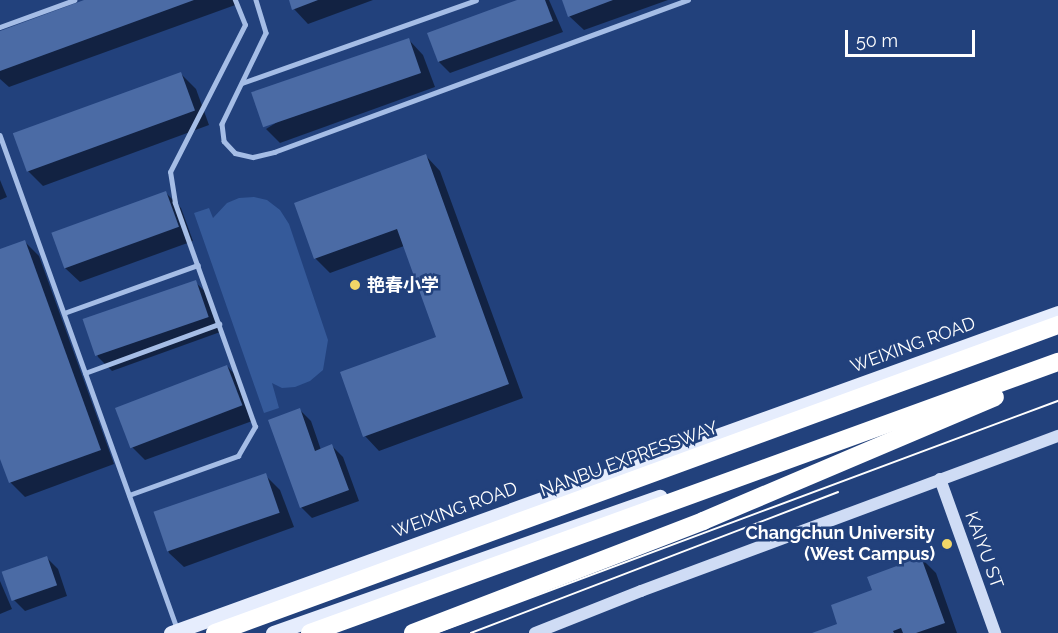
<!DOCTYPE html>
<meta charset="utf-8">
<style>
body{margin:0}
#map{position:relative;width:1058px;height:633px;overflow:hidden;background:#22417c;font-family:Raleway,"Noto Sans SC",sans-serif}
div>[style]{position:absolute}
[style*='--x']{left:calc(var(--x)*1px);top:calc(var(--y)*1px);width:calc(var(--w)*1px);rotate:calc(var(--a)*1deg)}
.green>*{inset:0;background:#355a9a}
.shadow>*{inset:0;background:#0007}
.building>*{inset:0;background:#4b6ba5;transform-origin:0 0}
.lane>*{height:4.5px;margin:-2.25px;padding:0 2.25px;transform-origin:2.25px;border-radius:2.25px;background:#a5bde6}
.secondary>*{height:12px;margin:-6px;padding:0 6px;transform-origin:6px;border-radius:6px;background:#cfdcf5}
.primary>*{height:15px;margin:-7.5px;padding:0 7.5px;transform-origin:7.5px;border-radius:7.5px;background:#e6edfd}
.highway>*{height:18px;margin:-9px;padding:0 9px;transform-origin:9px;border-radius:9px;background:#fff}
.tram>*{height:1.5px;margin:-0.75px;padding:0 0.75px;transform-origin:0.75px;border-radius:0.75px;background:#fff}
.dots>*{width:16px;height:16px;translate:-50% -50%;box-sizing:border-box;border:3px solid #22417c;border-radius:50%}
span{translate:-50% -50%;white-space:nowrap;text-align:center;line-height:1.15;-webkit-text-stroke:5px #22417c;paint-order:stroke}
.poi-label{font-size:18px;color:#fff;font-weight:700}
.left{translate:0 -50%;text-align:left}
.right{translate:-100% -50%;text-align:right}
.street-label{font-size:18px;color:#fff}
.scale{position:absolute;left:845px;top:30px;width:130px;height:27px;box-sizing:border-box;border:3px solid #fff;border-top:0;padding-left:8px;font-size:18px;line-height:21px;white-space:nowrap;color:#fff;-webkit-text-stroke:4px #22417c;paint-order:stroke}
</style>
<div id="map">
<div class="green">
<div style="clip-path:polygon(254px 197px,267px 200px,280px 210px,289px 224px,328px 340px,323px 370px,310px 381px,295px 387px,282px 388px,272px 383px,279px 408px,264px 413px,194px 213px,209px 208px,213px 218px,227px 203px,239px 198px)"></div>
</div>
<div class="shadow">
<div style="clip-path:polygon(89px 0,237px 0,238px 4px,9px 87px,0 79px,0 32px)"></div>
<div style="clip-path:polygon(291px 0,373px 0,308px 24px,294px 9px)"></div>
<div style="clip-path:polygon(522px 0,549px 0,563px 32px,450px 73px,439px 62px,429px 34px)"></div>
<div style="clip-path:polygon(563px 0,668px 0,584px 30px,569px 16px)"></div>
<div style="clip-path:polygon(409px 40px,423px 55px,435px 87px,280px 143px,266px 129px)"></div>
<div style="clip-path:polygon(181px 74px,196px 89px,209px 125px,43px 186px,28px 171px)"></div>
<div style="clip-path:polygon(426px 156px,440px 171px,523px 398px,379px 451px,365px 436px,438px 338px,404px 246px,330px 273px,315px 258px)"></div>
<div style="clip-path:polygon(0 180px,7px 197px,0 200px)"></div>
<div style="clip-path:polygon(166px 193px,181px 208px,193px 241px,80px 282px,65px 268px,53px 234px)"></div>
<div style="clip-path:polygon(25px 242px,39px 256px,114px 464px,25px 497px,10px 482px,0 455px,0 250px)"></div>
<div style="clip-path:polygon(195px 282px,210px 296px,223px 331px,112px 371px,98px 357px,85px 322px)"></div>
<div style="clip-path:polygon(227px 366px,241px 381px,255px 420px,145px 460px,130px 445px)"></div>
<div style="clip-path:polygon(300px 410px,311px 421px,321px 450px,332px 446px,343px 457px,359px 501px,312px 518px,301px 507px)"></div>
<div style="clip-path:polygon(265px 475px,280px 490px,294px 527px,184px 567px,169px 553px,156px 515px)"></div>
<div style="clip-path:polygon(47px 558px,58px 569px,67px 596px,25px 611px,14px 600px)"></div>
<div style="clip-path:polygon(921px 558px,936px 573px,957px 633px,817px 633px,839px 624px,874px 591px)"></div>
<div style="clip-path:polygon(0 581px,12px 609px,0 614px)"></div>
</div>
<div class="building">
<div style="clip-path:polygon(84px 0,194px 0,0 71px,0 31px)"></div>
<div style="clip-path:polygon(289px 0,318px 0,292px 10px)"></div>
<div style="clip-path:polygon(517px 0,545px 0,553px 21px,438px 62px,427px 33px)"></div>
<div style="clip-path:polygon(562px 0,613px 0,568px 17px)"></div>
<div style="left:409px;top:38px;width:37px;height:167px;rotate:71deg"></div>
<div style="left:181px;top:72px;width:41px;height:179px;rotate:70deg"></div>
<div style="clip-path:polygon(426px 154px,509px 384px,363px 437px,340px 372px,436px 337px,397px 229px,314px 259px,294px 203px)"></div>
<div style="left:166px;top:191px;width:38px;height:122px;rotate:70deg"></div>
<div style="clip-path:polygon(25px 240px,101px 450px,9px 483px,0 459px,0 249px)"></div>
<div style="left:196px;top:280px;width:39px;height:120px;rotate:71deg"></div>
<div style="left:227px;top:365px;width:43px;height:120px;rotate:69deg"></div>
<div style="clip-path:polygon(300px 408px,315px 451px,332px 444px,349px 490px,300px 508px,268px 420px)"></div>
<div style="left:266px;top:473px;width:42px;height:119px;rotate:71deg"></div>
<div style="left:47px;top:556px;width:31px;height:48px;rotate:71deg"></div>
<div style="clip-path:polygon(921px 557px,945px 623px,916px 633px,903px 633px,901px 628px,893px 631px,894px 633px,812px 633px,837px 624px,831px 605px,872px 590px,867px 577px)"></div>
</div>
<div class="lane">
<div style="--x:256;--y:0;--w:34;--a:73"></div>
<div style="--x:266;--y:33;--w:101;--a:115.8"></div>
<div style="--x:222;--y:124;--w:17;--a:83"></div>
<div style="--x:224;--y:141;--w:16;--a:47"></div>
<div style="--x:235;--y:153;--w:18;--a:13"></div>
<div style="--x:253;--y:157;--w:22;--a:-13"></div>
<div style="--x:274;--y:152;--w:441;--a:-20.2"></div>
<div style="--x:0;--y:27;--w:79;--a:-20"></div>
<div style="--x:242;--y:83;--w:248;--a:-19.5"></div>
<div style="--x:0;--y:135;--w:524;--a:70.25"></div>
<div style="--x:64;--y:313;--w:142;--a:-19.7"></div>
<div style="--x:85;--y:373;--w:143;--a:-20.1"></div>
<div style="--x:129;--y:495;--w:116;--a:-19.7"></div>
<div style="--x:238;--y:456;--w:34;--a:-60"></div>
<div style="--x:255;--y:427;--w:238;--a:-109.7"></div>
<div style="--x:175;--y:203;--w:31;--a:-99"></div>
<div style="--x:170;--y:172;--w:165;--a:-63"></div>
<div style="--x:245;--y:25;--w:27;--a:-112"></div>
</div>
<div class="secondary">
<div style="--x:940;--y:479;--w:164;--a:70.3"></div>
<div style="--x:535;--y:633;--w:114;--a:-21.6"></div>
<div style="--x:641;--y:591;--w:445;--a:-20.4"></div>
</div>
<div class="primary">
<div style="--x:171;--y:633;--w:943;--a:-19.84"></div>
<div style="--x:273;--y:633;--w:410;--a:-19.4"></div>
</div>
<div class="highway">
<div style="--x:215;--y:633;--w:898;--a:-20.07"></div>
<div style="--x:310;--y:633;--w:796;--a:-19.92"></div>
<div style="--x:413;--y:633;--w:311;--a:-21.1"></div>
<div style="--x:703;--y:521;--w:317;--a:-23"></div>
</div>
<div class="tram">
<div style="--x:436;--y:633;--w:664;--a:-20.46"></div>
<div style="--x:471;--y:633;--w:393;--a:-21"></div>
</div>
<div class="dots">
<div style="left:355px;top:285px;background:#f2d667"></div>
<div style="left:947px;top:544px;background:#f2d667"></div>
</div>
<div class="poi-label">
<span class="left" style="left:367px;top:285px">艳春小学</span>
<span class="right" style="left:935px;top:544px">Changchun University<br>(West Campus)</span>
</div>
<div class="street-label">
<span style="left:913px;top:345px;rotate:-20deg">WEIXING ROAD</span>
<span style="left:629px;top:459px;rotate:-20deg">NANBU EXPRESSWAY</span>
<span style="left:455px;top:510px;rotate:-20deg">WEIXING ROAD</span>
<span style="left:984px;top:550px;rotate:70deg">KAIYU ST</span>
</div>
<div class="scale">50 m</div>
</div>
